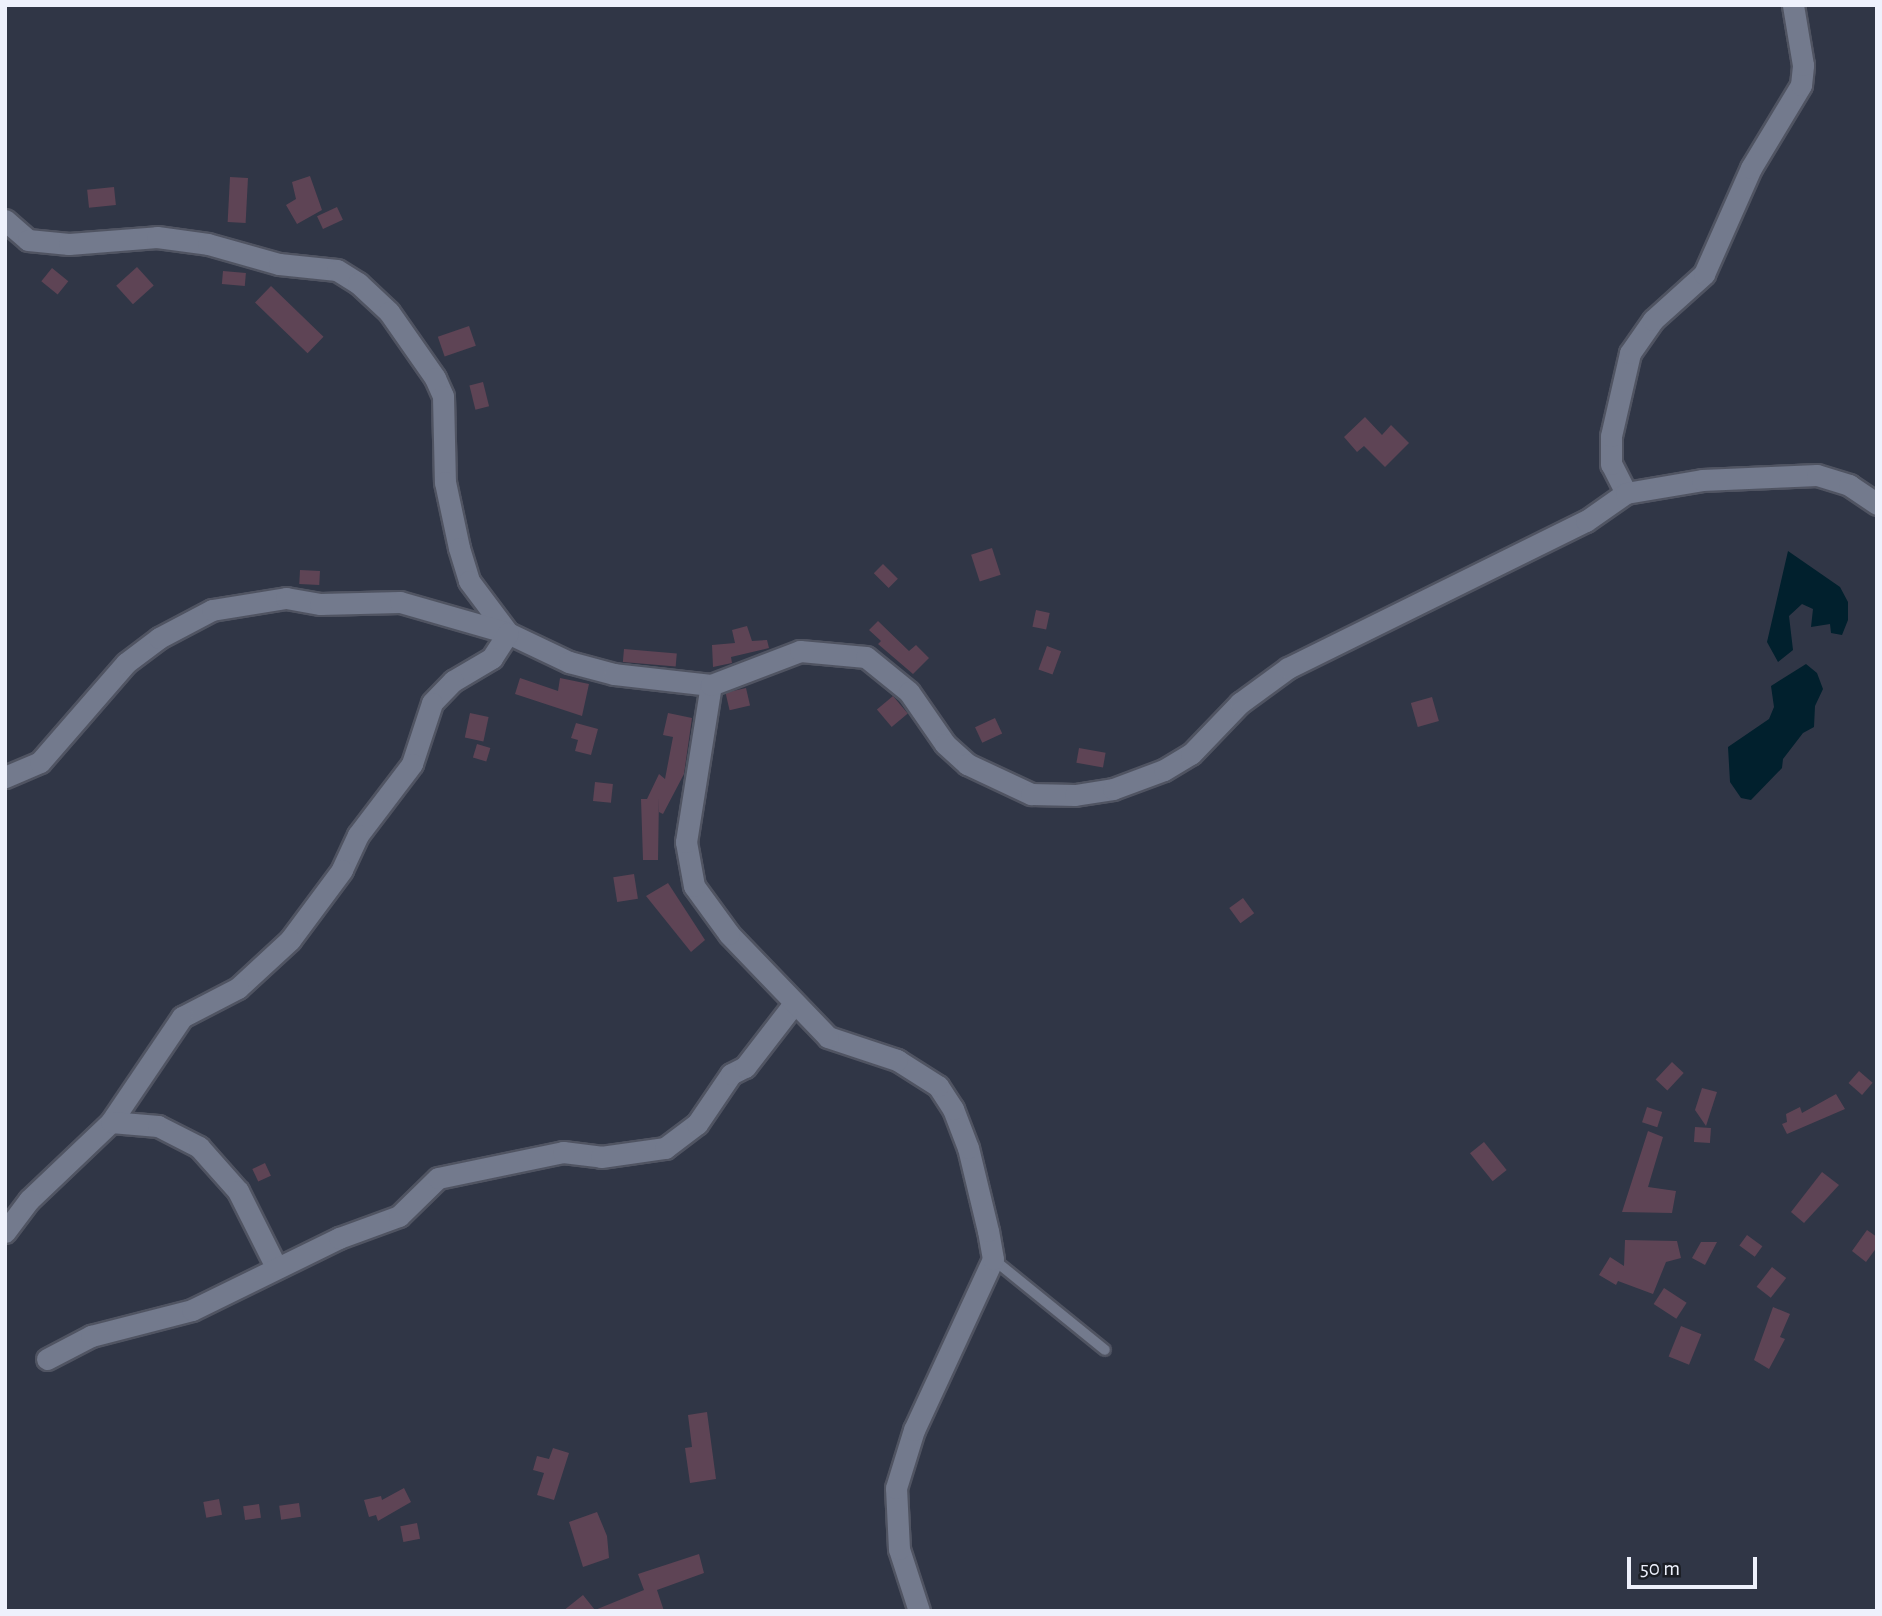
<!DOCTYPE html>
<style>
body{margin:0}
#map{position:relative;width:1882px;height:1616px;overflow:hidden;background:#303646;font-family:"Alegreya Sans",sans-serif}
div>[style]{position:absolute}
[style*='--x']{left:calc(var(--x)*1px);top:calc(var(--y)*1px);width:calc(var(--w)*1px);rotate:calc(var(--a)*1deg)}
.water>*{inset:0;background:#01202d}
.building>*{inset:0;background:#5e4455;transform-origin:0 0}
.roads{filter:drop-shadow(2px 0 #505462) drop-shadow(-2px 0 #505462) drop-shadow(0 2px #505462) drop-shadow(0 -2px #505462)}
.service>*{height:10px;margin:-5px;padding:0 5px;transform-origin:5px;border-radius:5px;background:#737a8d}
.minor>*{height:21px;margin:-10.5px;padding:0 10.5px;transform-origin:10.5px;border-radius:10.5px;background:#737a8d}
span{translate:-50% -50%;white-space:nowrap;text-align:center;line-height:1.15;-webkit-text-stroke:5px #1b1e25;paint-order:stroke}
.frame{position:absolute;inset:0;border:7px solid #eef1fc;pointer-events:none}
.scale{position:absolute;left:1627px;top:1557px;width:130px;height:32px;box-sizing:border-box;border:4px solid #eef1fc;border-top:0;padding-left:9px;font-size:21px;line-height:24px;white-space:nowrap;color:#eef1fc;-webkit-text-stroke:5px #1b1e25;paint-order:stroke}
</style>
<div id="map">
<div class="water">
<div style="clip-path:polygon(1788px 551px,1840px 587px,1848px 602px,1848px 620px,1842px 635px,1831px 633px,1830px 624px,1811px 627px,1813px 609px,1802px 604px,1789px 616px,1793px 650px,1778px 662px,1767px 642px)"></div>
<div style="clip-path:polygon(1806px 664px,1817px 673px,1823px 689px,1815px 706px,1814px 727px,1803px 733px,1783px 759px,1782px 768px,1751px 800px,1741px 798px,1730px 782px,1728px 747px,1769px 719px,1774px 707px,1771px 686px)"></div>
</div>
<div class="building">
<div style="clip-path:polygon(310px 176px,322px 210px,297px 224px,286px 205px,296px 199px,292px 182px)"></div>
<div style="left:230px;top:177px;width:18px;height:45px;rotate:3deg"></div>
<div style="left:114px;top:187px;width:18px;height:27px;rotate:84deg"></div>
<div style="left:337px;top:207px;width:14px;height:22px;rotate:65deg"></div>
<div style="left:137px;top:267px;width:25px;height:28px;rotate:48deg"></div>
<div style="left:52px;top:268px;width:21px;height:17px;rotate:39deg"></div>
<div style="left:223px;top:271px;width:23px;height:13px;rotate:5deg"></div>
<div style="left:271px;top:286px;width:73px;height:23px;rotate:44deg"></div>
<div style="left:469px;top:326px;width:21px;height:33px;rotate:71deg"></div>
<div style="left:483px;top:382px;width:25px;height:14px;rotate:76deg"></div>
<div style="clip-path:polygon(1365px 417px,1382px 435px,1391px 425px,1409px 443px,1385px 467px,1364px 446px,1357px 452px,1344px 437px)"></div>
<div style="left:992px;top:548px;width:28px;height:22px;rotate:72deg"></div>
<div style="left:883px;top:564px;width:21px;height:13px;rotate:45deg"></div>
<div style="left:300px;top:570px;width:20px;height:14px;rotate:3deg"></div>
<div style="left:1036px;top:610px;width:14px;height:17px;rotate:12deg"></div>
<div style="clip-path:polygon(878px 621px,909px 651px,916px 645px,929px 658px,913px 674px,878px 644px,881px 641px,869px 630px)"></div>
<div style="clip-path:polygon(747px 626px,752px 641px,767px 640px,769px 648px,731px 657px,732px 663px,713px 667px,712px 645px,735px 643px,732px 630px)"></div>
<div style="left:1047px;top:646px;width:15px;height:25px;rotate:20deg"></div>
<div style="left:624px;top:649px;width:53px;height:13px;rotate:5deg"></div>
<div style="clip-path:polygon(520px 678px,558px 691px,560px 678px,589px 684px,582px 716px,515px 694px)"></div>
<div style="left:746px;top:688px;width:18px;height:21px;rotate:77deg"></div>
<div style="left:893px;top:696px;width:23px;height:21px;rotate:50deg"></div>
<div style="left:1432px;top:697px;width:25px;height:22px;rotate:74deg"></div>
<div style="left:470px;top:713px;width:19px;height:25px;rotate:12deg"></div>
<div style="clip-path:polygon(668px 713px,692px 718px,684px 774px,663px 814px,659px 812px,659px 797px,658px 860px,643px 860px,641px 799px,647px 799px,659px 774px,665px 779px,673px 737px,663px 735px)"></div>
<div style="left:995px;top:718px;width:17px;height:22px;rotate:65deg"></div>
<div style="clip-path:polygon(576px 723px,598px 729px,591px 755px,575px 751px,578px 740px,571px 738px)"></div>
<div style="left:477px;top:744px;width:14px;height:14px;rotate:17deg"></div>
<div style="left:1079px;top:748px;width:27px;height:15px;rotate:10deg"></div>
<div style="left:595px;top:782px;width:18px;height:19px;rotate:6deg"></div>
<div style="left:634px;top:874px;width:25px;height:21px;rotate:81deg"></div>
<div style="clip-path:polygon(668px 883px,705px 940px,691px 952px,646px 896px)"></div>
<div style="left:1243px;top:898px;width:19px;height:17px;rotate:54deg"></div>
<div style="left:1672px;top:1062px;width:16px;height:24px;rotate:43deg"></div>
<div style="left:1859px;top:1071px;width:18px;height:16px;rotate:41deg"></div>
<div style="clip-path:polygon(1702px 1088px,1717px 1092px,1706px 1126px,1695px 1110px)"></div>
<div style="clip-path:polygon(1836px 1094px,1845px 1109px,1787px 1134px,1782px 1124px,1787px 1122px,1786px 1114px,1800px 1107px,1802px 1113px)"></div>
<div style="left:1647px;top:1107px;width:16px;height:16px;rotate:18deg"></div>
<div style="left:1695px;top:1127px;width:16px;height:15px;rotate:4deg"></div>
<div style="clip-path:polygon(1648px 1131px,1663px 1137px,1648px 1187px,1676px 1191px,1672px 1213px,1622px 1212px)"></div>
<div style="left:1484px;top:1142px;width:36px;height:18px;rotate:51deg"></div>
<div style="left:265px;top:1163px;width:14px;height:14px;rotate:65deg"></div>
<div style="clip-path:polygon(1822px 1172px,1839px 1185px,1804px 1223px,1791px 1212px)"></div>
<div style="clip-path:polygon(1867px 1230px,1877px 1237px,1877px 1247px,1866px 1262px,1852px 1251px)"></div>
<div style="left:1747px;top:1235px;width:19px;height:13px;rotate:36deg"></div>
<div style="clip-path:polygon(1625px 1240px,1677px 1241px,1681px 1258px,1666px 1262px,1653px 1294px,1618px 1281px,1616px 1285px,1599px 1275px,1610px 1257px,1624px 1266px)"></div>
<div style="clip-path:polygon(1701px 1242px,1717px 1242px,1705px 1265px,1692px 1258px)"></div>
<div style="left:1772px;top:1267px;width:18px;height:25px;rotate:38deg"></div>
<div style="left:1664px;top:1288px;width:27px;height:19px;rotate:33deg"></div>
<div style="clip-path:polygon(1773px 1307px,1790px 1314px,1780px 1337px,1785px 1339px,1769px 1369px,1754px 1360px)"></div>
<div style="left:1681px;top:1326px;width:22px;height:33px;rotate:22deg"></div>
<div style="clip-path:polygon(707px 1412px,716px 1479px,690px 1483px,685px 1448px,692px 1447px,688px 1415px)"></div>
<div style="clip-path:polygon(553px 1448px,569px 1453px,554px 1500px,537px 1495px,544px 1473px,533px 1470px,537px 1456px,549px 1459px)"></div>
<div style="clip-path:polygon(404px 1488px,411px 1502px,378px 1521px,376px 1515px,369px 1517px,364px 1500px,381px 1496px,382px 1500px)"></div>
<div style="left:219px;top:1499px;width:16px;height:16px;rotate:79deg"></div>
<div style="left:299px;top:1503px;width:14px;height:20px;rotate:82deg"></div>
<div style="left:259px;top:1504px;width:14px;height:16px;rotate:82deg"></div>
<div style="clip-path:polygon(597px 1512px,607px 1536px,609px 1558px,583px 1567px,569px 1522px)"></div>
<div style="left:417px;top:1523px;width:16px;height:17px;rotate:79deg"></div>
<div style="clip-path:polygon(699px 1554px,704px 1573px,657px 1590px,664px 1611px,563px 1611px,583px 1595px,595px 1610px,644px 1590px,638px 1574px)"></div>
</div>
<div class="roads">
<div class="service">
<div style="--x:993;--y:1259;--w:144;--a:39.1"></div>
</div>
<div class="minor">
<div style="--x:5;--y:220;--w:30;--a:41"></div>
<div style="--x:28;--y:240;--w:41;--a:5.6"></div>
<div style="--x:69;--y:244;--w:88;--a:-4.5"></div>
<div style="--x:157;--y:237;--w:51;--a:7.8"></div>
<div style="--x:208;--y:244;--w:74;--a:15.7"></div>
<div style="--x:279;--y:264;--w:58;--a:5.9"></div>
<div style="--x:337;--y:270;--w:25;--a:32"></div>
<div style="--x:358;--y:283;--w:42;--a:43.1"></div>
<div style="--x:389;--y:312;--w:80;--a:55.1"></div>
<div style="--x:435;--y:378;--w:20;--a:66"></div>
<div style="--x:443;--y:396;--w:86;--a:88.7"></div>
<div style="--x:445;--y:482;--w:67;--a:78"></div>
<div style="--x:459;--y:548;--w:34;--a:73"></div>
<div style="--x:469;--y:581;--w:65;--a:53.1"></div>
<div style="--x:508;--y:633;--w:68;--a:25.4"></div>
<div style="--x:569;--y:662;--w:47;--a:14.9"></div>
<div style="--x:614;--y:674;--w:98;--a:6.5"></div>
<div style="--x:1626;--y:493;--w:33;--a:-117"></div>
<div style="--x:1611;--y:464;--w:28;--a:-90"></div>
<div style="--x:1611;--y:436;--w:85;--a:-77.1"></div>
<div style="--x:1630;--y:353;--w:40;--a:-55.1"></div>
<div style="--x:1653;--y:320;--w:69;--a:-42"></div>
<div style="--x:1704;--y:274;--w:116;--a:-66.1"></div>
<div style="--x:1751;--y:168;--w:97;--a:-58.9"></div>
<div style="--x:1801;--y:85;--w:20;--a:-84"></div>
<div style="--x:1803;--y:65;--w:61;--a:-99.5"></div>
<div style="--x:5;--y:777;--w:38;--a:-23"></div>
<div style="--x:40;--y:762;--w:131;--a:-49"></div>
<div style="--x:126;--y:663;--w:41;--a:-37.1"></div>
<div style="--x:159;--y:638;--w:60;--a:-27.8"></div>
<div style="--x:212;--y:610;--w:75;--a:-9.2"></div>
<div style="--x:286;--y:598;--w:35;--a:10"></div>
<div style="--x:320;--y:604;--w:80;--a:-1.4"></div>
<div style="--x:400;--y:602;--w:112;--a:16"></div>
<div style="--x:508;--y:633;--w:30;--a:123"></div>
<div style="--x:492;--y:658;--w:45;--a:149.5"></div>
<div style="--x:453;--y:681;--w:30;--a:134"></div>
<div style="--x:432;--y:703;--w:64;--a:108.2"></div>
<div style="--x:412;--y:764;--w:89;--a:127.3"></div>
<div style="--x:358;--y:835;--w:38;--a:115"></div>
<div style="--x:342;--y:870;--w:87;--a:126.6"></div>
<div style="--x:290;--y:940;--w:71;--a:137.3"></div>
<div style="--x:238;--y:988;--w:63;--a:152.6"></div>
<div style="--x:182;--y:1017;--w:127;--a:124.1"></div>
<div style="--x:111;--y:1122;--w:113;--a:136.4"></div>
<div style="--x:29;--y:1200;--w:40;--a:127"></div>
<div style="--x:111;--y:1122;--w:47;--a:4.9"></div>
<div style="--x:158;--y:1126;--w:46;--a:27.1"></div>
<div style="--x:199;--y:1147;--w:59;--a:48.4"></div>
<div style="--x:238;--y:1191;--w:85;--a:63.4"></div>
<div style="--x:47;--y:1359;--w:50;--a:-27.6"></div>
<div style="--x:91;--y:1336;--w:104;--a:-14.4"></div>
<div style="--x:192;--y:1310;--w:164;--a:-26.1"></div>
<div style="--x:339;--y:1238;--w:64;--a:-20.1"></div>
<div style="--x:399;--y:1216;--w:54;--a:-44.3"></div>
<div style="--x:438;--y:1178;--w:128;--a:-11.7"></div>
<div style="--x:563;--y:1152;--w:38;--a:7"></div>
<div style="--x:601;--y:1157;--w:65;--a:-8"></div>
<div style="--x:665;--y:1148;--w:40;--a:-37"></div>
<div style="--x:697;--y:1124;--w:60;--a:-55.8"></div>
<div style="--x:731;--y:1074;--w:16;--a:-27"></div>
<div style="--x:745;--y:1067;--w:78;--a:-52.3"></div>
<div style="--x:919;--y:1611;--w:65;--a:-107.9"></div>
<div style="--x:899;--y:1549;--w:61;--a:-92.8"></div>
<div style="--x:896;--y:1488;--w:61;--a:-72.8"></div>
<div style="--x:914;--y:1430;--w:188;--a:-65.2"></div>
<div style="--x:993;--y:1259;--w:28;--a:-100"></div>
<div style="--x:988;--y:1231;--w:85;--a:-103.5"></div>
<div style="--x:968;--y:1148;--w:42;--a:-111"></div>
<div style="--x:953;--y:1109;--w:27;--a:-123"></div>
<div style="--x:938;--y:1086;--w:49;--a:-147.6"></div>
<div style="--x:897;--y:1060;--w:73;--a:-161.6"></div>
<div style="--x:828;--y:1037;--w:143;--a:-133.9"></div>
<div style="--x:729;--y:934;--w:59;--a:-126.1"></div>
<div style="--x:694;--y:886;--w:45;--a:-100.3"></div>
<div style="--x:686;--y:842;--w:159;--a:-81"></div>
<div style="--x:711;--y:685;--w:95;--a:-20.9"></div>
<div style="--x:800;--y:651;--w:66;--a:5.2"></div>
<div style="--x:866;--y:657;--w:55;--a:39.1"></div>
<div style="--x:909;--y:692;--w:63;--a:55.3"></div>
<div style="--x:945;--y:744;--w:30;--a:42"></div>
<div style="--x:967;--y:764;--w:71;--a:25.1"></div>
<div style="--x:1031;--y:794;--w:44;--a:1.3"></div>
<div style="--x:1075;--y:795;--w:38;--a:-9"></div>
<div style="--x:1113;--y:789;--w:54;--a:-20.4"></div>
<div style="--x:1164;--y:770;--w:31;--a:-31"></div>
<div style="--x:1191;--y:754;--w:71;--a:-46.1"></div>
<div style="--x:1240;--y:703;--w:59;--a:-36.1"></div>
<div style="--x:1288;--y:668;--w:332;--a:-26.3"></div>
<div style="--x:1586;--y:521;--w:49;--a:-35"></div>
<div style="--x:1626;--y:493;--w:77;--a:-9.7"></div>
<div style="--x:1702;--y:480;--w:115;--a:-2.5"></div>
<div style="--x:1817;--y:475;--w:34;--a:17"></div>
<div style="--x:1849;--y:485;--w:34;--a:34"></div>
</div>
</div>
<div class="frame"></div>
<div class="scale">50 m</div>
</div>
